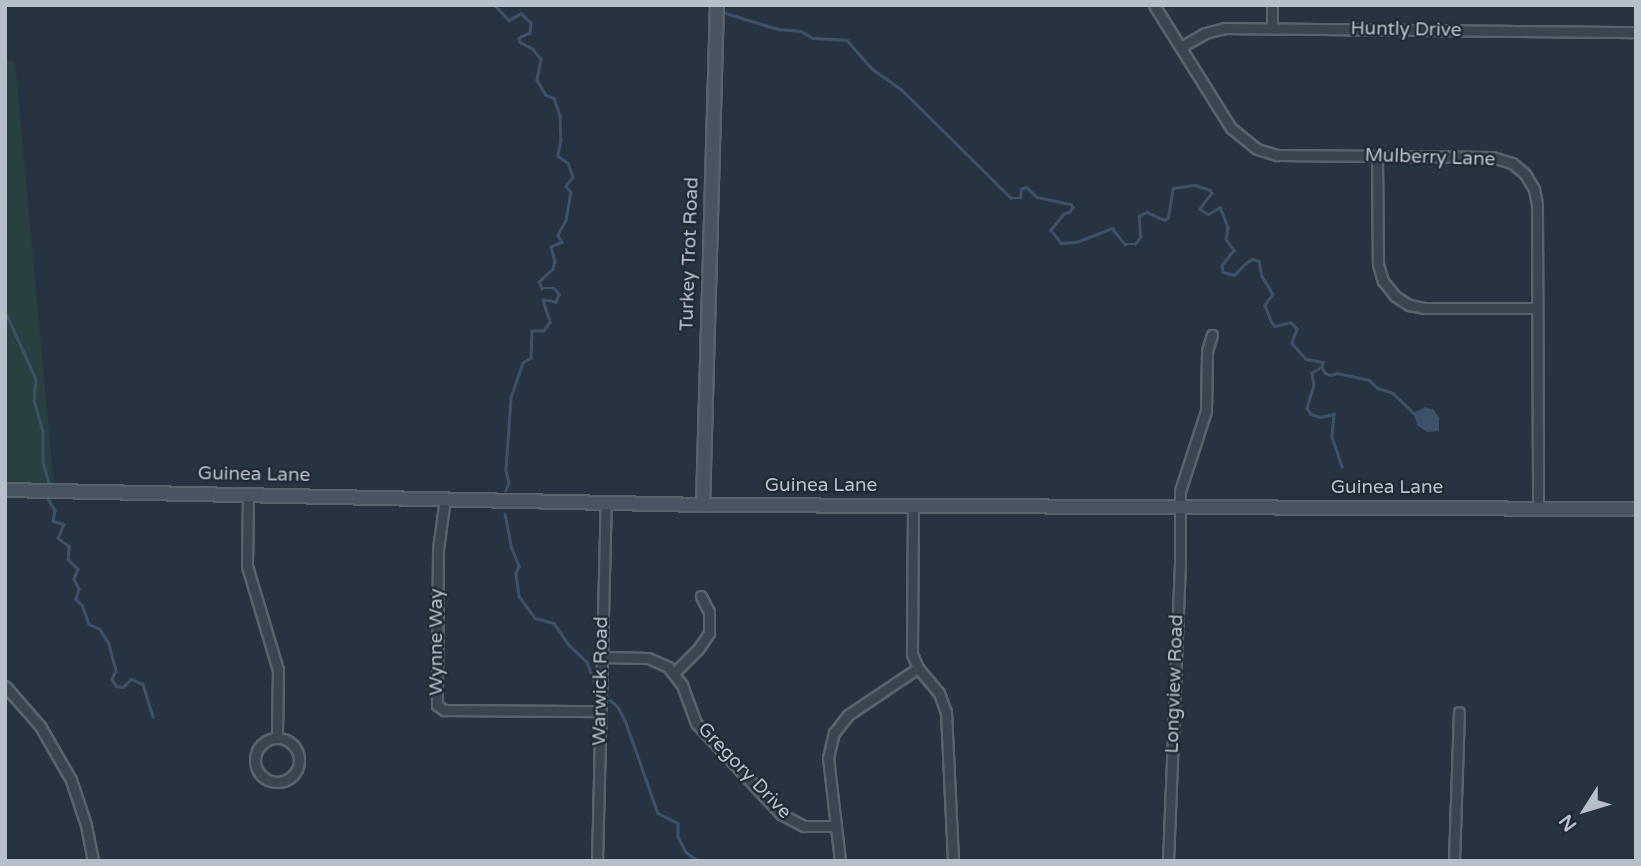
<!DOCTYPE html>
<style>
body{margin:0}
#map{position:relative;width:1641px;height:866px;overflow:hidden;background:#273340;font-family:"Varela Round",sans-serif}
div>[style]{position:absolute}
[style*='--x']{left:calc(var(--x)*1px);top:calc(var(--y)*1px);width:calc(var(--w)*1px);rotate:calc(var(--a)*1deg)}
.green>*{inset:0;background:#294041}
.water>*{inset:0;background:#3d5268}
.stream>*{height:2.5px;margin:-1.25px;padding:0 1.25px;transform-origin:1.25px;border-radius:1.25px;background:#3d5268}
.roads{filter:drop-shadow(2px 0 #59636d) drop-shadow(-2px 0 #59636d) drop-shadow(0 2px #59636d) drop-shadow(0 -2px #59636d)}
.street>*{height:9px;margin:-4.5px;padding:0 4.5px;transform-origin:4.5px;border-radius:4.5px;background:#3b4550}
.street>.ring{margin:-4.5px;padding:0;box-sizing:content-box;background:none;border:9px solid #3b4550;border-radius:50%}
.secondary>*{height:12px;margin:-6px;padding:0 6px;transform-origin:6px;border-radius:6px;background:#495463}
span{translate:-50% -50%;white-space:nowrap;text-align:center;line-height:1.15;-webkit-text-stroke:5px #202a35;paint-order:stroke}
.street-label{font-size:19px;color:#b7c0ca}
.frame{position:absolute;inset:0;border:7px solid #b7c0ca;pointer-events:none}
.north{position:absolute;left:1550px;top:775px;width:70px;height:70px;-webkit-text-stroke:5px #202a35;paint-order:stroke;rotate:233deg;font-size:19px;font-weight:700;line-height:28px;text-align:center;color:#b7c0ca}
.north::after{content:'';display:block;margin:auto;width:24px;height:32px;background:#b7c0ca;clip-path:polygon(50% 0,100% 100%,50% 72%,0 100%)}
</style>
<div id="map">
<div class="green">
<div style="clip-path:polygon(5px 61px,15px 62px,54px 486px,5px 486px)"></div>
</div>
<div class="water">
<div style="clip-path:polygon(1425px 407px,1434px 410px,1439px 418px,1439px 431px,1427px 432px,1417px 425px,1414px 413px)"></div>
</div>
<div class="stream">
<div style="--x:495;--y:5;--w:21;--a:47"></div>
<div style="--x:509;--y:20;--w:14;--a:-30"></div>
<div style="--x:521;--y:13;--w:14;--a:45"></div>
<div style="--x:531;--y:23;--w:10;--a:96"></div>
<div style="--x:530;--y:33;--w:12;--a:156"></div>
<div style="--x:519;--y:38;--w:4;--a:76"></div>
<div style="--x:520;--y:42;--w:13;--a:27"></div>
<div style="--x:532;--y:48;--w:14;--a:51"></div>
<div style="--x:541;--y:59;--w:21;--a:101"></div>
<div style="--x:537;--y:80;--w:17;--a:59"></div>
<div style="--x:546;--y:95;--w:9;--a:21"></div>
<div style="--x:554;--y:98;--w:18;--a:71"></div>
<div style="--x:560;--y:115;--w:25;--a:88"></div>
<div style="--x:561;--y:140;--w:16;--a:101"></div>
<div style="--x:558;--y:156;--w:12;--a:35"></div>
<div style="--x:568;--y:163;--w:15;--a:70"></div>
<div style="--x:573;--y:177;--w:11;--a:128"></div>
<div style="--x:566;--y:186;--w:8;--a:50"></div>
<div style="--x:571;--y:192;--w:28;--a:100"></div>
<div style="--x:566;--y:220;--w:17;--a:118"></div>
<div style="--x:558;--y:235;--w:8;--a:60"></div>
<div style="--x:562;--y:242;--w:12;--a:156"></div>
<div style="--x:551;--y:247;--w:15;--a:74"></div>
<div style="--x:555;--y:261;--w:8;--a:104"></div>
<div style="--x:553;--y:269;--w:19;--a:137"></div>
<div style="--x:539;--y:282;--w:7;--a:63"></div>
<div style="--x:542;--y:288;--w:12;--a:0"></div>
<div style="--x:554;--y:288;--w:8;--a:50"></div>
<div style="--x:559;--y:294;--w:9;--a:111"></div>
<div style="--x:556;--y:302;--w:13;--a:-171"></div>
<div style="--x:543;--y:300;--w:23;--a:72"></div>
<div style="--x:550;--y:322;--w:11;--a:124"></div>
<div style="--x:544;--y:331;--w:12;--a:180"></div>
<div style="--x:532;--y:331;--w:27;--a:92"></div>
<div style="--x:531;--y:358;--w:9;--a:148"></div>
<div style="--x:523;--y:363;--w:37;--a:109"></div>
<div style="--x:511;--y:398;--w:72;--a:94"></div>
<div style="--x:506;--y:470;--w:13;--a:77"></div>
<div style="--x:509;--y:483;--w:8;--a:113"></div>
<div style="--x:722;--y:12;--w:59;--a:16.9"></div>
<div style="--x:778;--y:29;--w:23;--a:5"></div>
<div style="--x:801;--y:31;--w:14;--a:30"></div>
<div style="--x:813;--y:38;--w:34;--a:3"></div>
<div style="--x:847;--y:40;--w:37;--a:49"></div>
<div style="--x:871;--y:68;--w:37;--a:35"></div>
<div style="--x:901;--y:89;--w:155;--a:44.7"></div>
<div style="--x:1011;--y:198;--w:9;--a:0"></div>
<div style="--x:1020;--y:198;--w:9;--a:-84"></div>
<div style="--x:1021;--y:189;--w:5;--a:-22"></div>
<div style="--x:1026;--y:187;--w:15;--a:42"></div>
<div style="--x:1037;--y:197;--w:35;--a:12"></div>
<div style="--x:1071;--y:204;--w:4;--a:56"></div>
<div style="--x:1073;--y:207;--w:6;--a:121"></div>
<div style="--x:1070;--y:212;--w:6;--a:162"></div>
<div style="--x:1064;--y:214;--w:21;--a:129"></div>
<div style="--x:1051;--y:230;--w:16;--a:52"></div>
<div style="--x:1061;--y:243;--w:15;--a:-4"></div>
<div style="--x:1076;--y:242;--w:39;--a:-21"></div>
<div style="--x:1112;--y:228;--w:21;--a:51"></div>
<div style="--x:1125;--y:244;--w:10;--a:0"></div>
<div style="--x:1135;--y:244;--w:9;--a:-54"></div>
<div style="--x:1140;--y:237;--w:21;--a:-93"></div>
<div style="--x:1139;--y:216;--w:9;--a:-27"></div>
<div style="--x:1147;--y:212;--w:19;--a:25"></div>
<div style="--x:1164;--y:220;--w:4;--a:-27"></div>
<div style="--x:1168;--y:218;--w:30;--a:-81"></div>
<div style="--x:1173;--y:188;--w:22;--a:-8"></div>
<div style="--x:1195;--y:185;--w:16;--a:18"></div>
<div style="--x:1210;--y:190;--w:4;--a:56"></div>
<div style="--x:1212;--y:193;--w:20;--a:127"></div>
<div style="--x:1200;--y:209;--w:9;--a:32"></div>
<div style="--x:1208;--y:214;--w:14;--a:-30"></div>
<div style="--x:1220;--y:207;--w:22;--a:68"></div>
<div style="--x:1228;--y:227;--w:12;--a:99"></div>
<div style="--x:1226;--y:239;--w:14;--a:54"></div>
<div style="--x:1234;--y:250;--w:20;--a:127"></div>
<div style="--x:1222;--y:266;--w:6;--a:81"></div>
<div style="--x:1223;--y:272;--w:11;--a:15"></div>
<div style="--x:1234;--y:275;--w:17;--a:-45"></div>
<div style="--x:1246;--y:263;--w:7;--a:-34"></div>
<div style="--x:1252;--y:259;--w:7;--a:16"></div>
<div style="--x:1259;--y:261;--w:15;--a:79"></div>
<div style="--x:1262;--y:276;--w:21;--a:59"></div>
<div style="--x:1273;--y:294;--w:14;--a:126"></div>
<div style="--x:1265;--y:305;--w:17;--a:69"></div>
<div style="--x:1271;--y:321;--w:6;--a:51"></div>
<div style="--x:1275;--y:326;--w:16;--a:-14"></div>
<div style="--x:1291;--y:322;--w:9;--a:49"></div>
<div style="--x:1297;--y:329;--w:15;--a:110"></div>
<div style="--x:1292;--y:343;--w:21;--a:49"></div>
<div style="--x:1306;--y:359;--w:17;--a:10"></div>
<div style="--x:1323;--y:362;--w:5;--a:101"></div>
<div style="--x:1322;--y:367;--w:12;--a:149"></div>
<div style="--x:1312;--y:373;--w:12;--a:81"></div>
<div style="--x:1314;--y:385;--w:24;--a:107"></div>
<div style="--x:1307;--y:408;--w:7;--a:56"></div>
<div style="--x:1311;--y:414;--w:9;--a:18"></div>
<div style="--x:1320;--y:417;--w:14;--a:-12"></div>
<div style="--x:1334;--y:414;--w:23;--a:95"></div>
<div style="--x:1332;--y:437;--w:31;--a:71"></div>
<div style="--x:6;--y:313;--w:72;--a:65.6"></div>
<div style="--x:36;--y:379;--w:21;--a:95"></div>
<div style="--x:34;--y:400;--w:32;--a:74"></div>
<div style="--x:43;--y:431;--w:31;--a:90"></div>
<div style="--x:43;--y:462;--w:22;--a:74"></div>
<div style="--x:1322;--y:367;--w:7;--a:63"></div>
<div style="--x:1325;--y:373;--w:6;--a:18"></div>
<div style="--x:1331;--y:375;--w:6;--a:-18"></div>
<div style="--x:1337;--y:373;--w:33;--a:12"></div>
<div style="--x:1369;--y:380;--w:12;--a:42"></div>
<div style="--x:1378;--y:388;--w:16;--a:18"></div>
<div style="--x:1393;--y:393;--w:32;--a:44"></div>
<div style="--x:48;--y:499;--w:13;--a:58"></div>
<div style="--x:55;--y:510;--w:11;--a:100"></div>
<div style="--x:53;--y:521;--w:11;--a:15"></div>
<div style="--x:64;--y:524;--w:15;--a:113"></div>
<div style="--x:58;--y:538;--w:14;--a:36"></div>
<div style="--x:69;--y:546;--w:13;--a:94"></div>
<div style="--x:68;--y:559;--w:14;--a:45"></div>
<div style="--x:78;--y:569;--w:11;--a:112"></div>
<div style="--x:74;--y:579;--w:11;--a:63"></div>
<div style="--x:79;--y:589;--w:10;--a:107"></div>
<div style="--x:76;--y:599;--w:8;--a:45"></div>
<div style="--x:82;--y:605;--w:20;--a:70"></div>
<div style="--x:89;--y:624;--w:12;--a:24"></div>
<div style="--x:100;--y:629;--w:17;--a:59"></div>
<div style="--x:109;--y:644;--w:28;--a:75"></div>
<div style="--x:116;--y:671;--w:9;--a:117"></div>
<div style="--x:112;--y:679;--w:8;--a:60"></div>
<div style="--x:116;--y:686;--w:7;--a:8"></div>
<div style="--x:123;--y:687;--w:11;--a:-45"></div>
<div style="--x:131;--y:679;--w:13;--a:23"></div>
<div style="--x:143;--y:684;--w:34;--a:73"></div>
<div style="--x:505;--y:514;--w:33;--a:79"></div>
<div style="--x:511;--y:546;--w:22;--a:68"></div>
<div style="--x:519;--y:566;--w:9;--a:111"></div>
<div style="--x:516;--y:574;--w:22;--a:82"></div>
<div style="--x:519;--y:596;--w:27;--a:54"></div>
<div style="--x:535;--y:618;--w:20;--a:15"></div>
<div style="--x:554;--y:623;--w:27;--a:56"></div>
<div style="--x:569;--y:645;--w:25;--a:43"></div>
<div style="--x:587;--y:662;--w:22;--a:69"></div>
<div style="--x:606;--y:687;--w:9;--a:90"></div>
<div style="--x:606;--y:696;--w:16;--a:43"></div>
<div style="--x:618;--y:707;--w:15;--a:62"></div>
<div style="--x:625;--y:720;--w:99;--a:70.5"></div>
<div style="--x:658;--y:813;--w:22;--a:27"></div>
<div style="--x:678;--y:823;--w:14;--a:90"></div>
<div style="--x:678;--y:837;--w:17;--a:62"></div>
<div style="--x:686;--y:852;--w:15;--a:37"></div>
</div>
<div class="roads">
<div class="street">
<div style="--x:1154;--y:5;--w:145;--a:58"></div>
<div style="--x:1231;--y:128;--w:33;--a:39"></div>
<div style="--x:1257;--y:149;--w:21;--a:17"></div>
<div style="--x:1277;--y:155;--w:215;--a:0.5"></div>
<div style="--x:1492;--y:157;--w:21;--a:17"></div>
<div style="--x:1512;--y:163;--w:17;--a:40"></div>
<div style="--x:1525;--y:174;--w:17;--a:59"></div>
<div style="--x:1534;--y:189;--w:15;--a:79"></div>
<div style="--x:1537;--y:204;--w:304;--a:89.8"></div>
<div style="--x:1272;--y:5;--w:22;--a:90"></div>
<div style="--x:1181;--y:47;--w:28;--a:-30"></div>
<div style="--x:1205;--y:33;--w:21;--a:-14"></div>
<div style="--x:1225;--y:28;--w:411;--a:0.6"></div>
<div style="--x:1377;--y:156;--w:108;--a:89.5"></div>
<div style="--x:1378;--y:264;--w:18;--a:74"></div>
<div style="--x:1383;--y:281;--w:19;--a:51"></div>
<div style="--x:1395;--y:296;--w:17;--a:33"></div>
<div style="--x:1409;--y:305;--w:16;--a:11"></div>
<div style="--x:1425;--y:308;--w:112;--a:0"></div>
<div style="--x:248;--y:494;--w:72;--a:90.8"></div>
<div style="--x:247;--y:566;--w:109;--a:73.4"></div>
<div style="--x:278;--y:670;--w:67;--a:90.9"></div>
<div style="--x:445;--y:498;--w:51;--a:97.8"></div>
<div style="--x:438;--y:549;--w:156;--a:90.4"></div>
<div style="--x:437;--y:705;--w:9;--a:36"></div>
<div style="--x:444;--y:710;--w:157;--a:0.4"></div>
<div style="--x:913;--y:506;--w:148;--a:90.4"></div>
<div style="--x:912;--y:654;--w:15;--a:67"></div>
<div style="--x:918;--y:668;--w:33;--a:50"></div>
<div style="--x:939;--y:693;--w:20;--a:70"></div>
<div style="--x:946;--y:712;--w:149;--a:87.3"></div>
<div style="--x:602;--y:657;--w:46;--a:1.2"></div>
<div style="--x:648;--y:658;--w:22;--a:24"></div>
<div style="--x:668;--y:667;--w:23;--a:52"></div>
<div style="--x:682;--y:685;--w:40;--a:69.8"></div>
<div style="--x:696;--y:723;--w:125;--a:47"></div>
<div style="--x:781;--y:814;--w:26;--a:28"></div>
<div style="--x:804;--y:826;--w:32;--a:0"></div>
<div style="--x:674;--y:673;--w:34;--a:-45"></div>
<div style="--x:698;--y:649;--w:19;--a:-55"></div>
<div style="--x:709;--y:633;--w:21;--a:-90"></div>
<div style="--x:709;--y:612;--w:18;--a:-117"></div>
<div style="--x:5;--y:686;--w:53;--a:48.8"></div>
<div style="--x:40;--y:726;--w:62;--a:60.1"></div>
<div style="--x:71;--y:780;--w:47;--a:71.6"></div>
<div style="--x:86;--y:825;--w:37;--a:79"></div>
<div class="ring" style="left:255px;top:738px;width:35px;height:35px"></div>
<div style="--x:597;--y:861;--w:359;--a:-88.6"></div>
<div style="--x:840;--y:861;--w:104;--a:-96.6"></div>
<div style="--x:828;--y:758;--w:26;--a:-77"></div>
<div style="--x:834;--y:733;--w:23;--a:-52"></div>
<div style="--x:848;--y:715;--w:84;--a:-33.9"></div>
<div style="--x:1168;--y:861;--w:298;--a:-87.7"></div>
<div style="--x:1180;--y:563;--w:72;--a:-90"></div>
<div style="--x:1180;--y:491;--w:84;--a:-72"></div>
<div style="--x:1206;--y:411;--w:60;--a:-89"></div>
<div style="--x:1207;--y:351;--w:17;--a:-73"></div>
<div style="--x:1454;--y:861;--w:149;--a:-88.1"></div>
</div>
<div class="secondary">
<div style="--x:5;--y:490;--w:698;--a:1.23"></div>
<div style="--x:703;--y:505;--w:933;--a:0.25"></div>
<div style="--x:703;--y:505;--w:500;--a:-88.4"></div>
</div>
</div>
<div class="street-label">
<span style="left:1406px;top:30px;rotate:1deg">Huntly Drive</span>
<span style="left:1430px;top:158px;rotate:2deg">Mulberry Lane</span>
<span style="left:690px;top:254px;rotate:-88deg">Turkey Trot Road</span>
<span style="left:254px;top:475px;rotate:1deg">Guinea Lane</span>
<span style="left:821px;top:486px">Guinea Lane</span>
<span style="left:1387px;top:488px">Guinea Lane</span>
<span style="left:437px;top:642px;rotate:-90deg">Wynne Way</span>
<span style="left:601px;top:681px;rotate:-89deg">Warwick Road</span>
<span style="left:1175px;top:684px;rotate:-88deg">Longview Road</span>
<span style="left:744px;top:771px;rotate:46deg">Gregory Drive</span>
</div>
<div class="frame"></div>
<div class="north">N</div>
</div>
